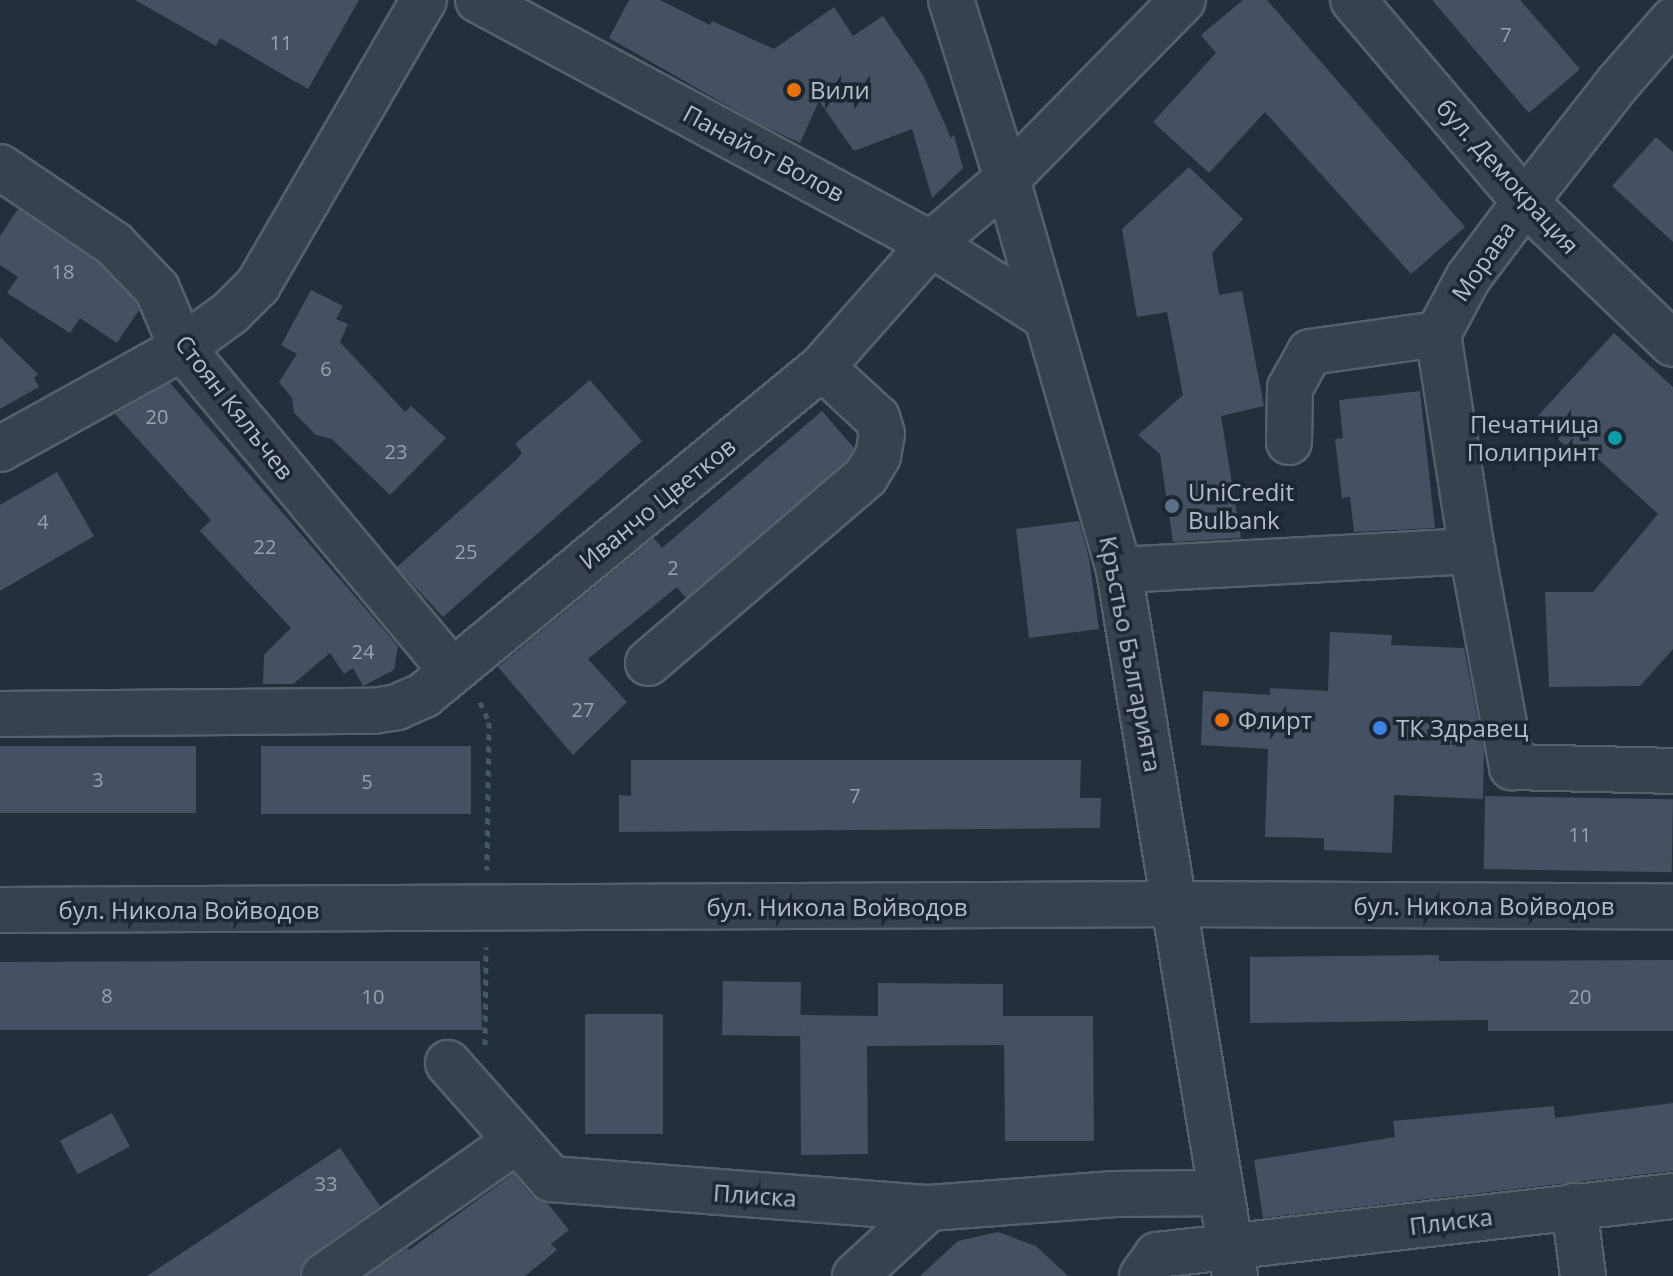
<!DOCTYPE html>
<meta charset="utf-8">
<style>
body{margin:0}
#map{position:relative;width:1673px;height:1276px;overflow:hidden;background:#242f3e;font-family:"Open Sans",sans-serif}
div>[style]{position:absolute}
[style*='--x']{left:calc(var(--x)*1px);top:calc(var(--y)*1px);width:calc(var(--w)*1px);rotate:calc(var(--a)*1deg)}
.building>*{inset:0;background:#455162;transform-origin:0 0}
.path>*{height:5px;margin-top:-2.5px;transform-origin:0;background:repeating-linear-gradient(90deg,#44595c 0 6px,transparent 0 12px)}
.roads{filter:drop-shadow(2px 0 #565f6c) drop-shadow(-2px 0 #565f6c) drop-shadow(0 2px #565f6c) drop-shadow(0 -2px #565f6c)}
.minor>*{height:44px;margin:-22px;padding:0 22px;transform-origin:22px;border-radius:22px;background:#38414e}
.dots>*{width:22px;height:22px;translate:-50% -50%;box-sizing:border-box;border:4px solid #1d2633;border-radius:50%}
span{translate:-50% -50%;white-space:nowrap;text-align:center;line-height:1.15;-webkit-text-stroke:7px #1d2633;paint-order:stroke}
.number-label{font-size:20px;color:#98a1af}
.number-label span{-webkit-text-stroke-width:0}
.poi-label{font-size:24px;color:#b4bcc9}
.left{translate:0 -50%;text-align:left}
.right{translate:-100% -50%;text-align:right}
.street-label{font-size:24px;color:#b4bcc9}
</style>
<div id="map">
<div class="building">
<div style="clip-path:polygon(135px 0,359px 0,308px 89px,220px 38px,216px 46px)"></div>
<div style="clip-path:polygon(629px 0,660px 0,710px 25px,712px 21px,774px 49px,834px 7px,853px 36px,883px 16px,923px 75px,951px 138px,954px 135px,963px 168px,932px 198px,912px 129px,854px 151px,819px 101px,800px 143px,758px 123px,609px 38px)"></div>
<div style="clip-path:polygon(1243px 0,1267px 0,1465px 227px,1411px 274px,1265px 112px,1209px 173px,1153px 122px,1216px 53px,1201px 35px)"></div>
<div style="clip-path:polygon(1432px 0,1520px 0,1580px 69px,1529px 113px)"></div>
<div style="clip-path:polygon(1656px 137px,1673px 152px,1673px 242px,1612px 186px)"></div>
<div style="clip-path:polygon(1189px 167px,1243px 219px,1212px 253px,1219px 295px,1242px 291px,1264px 406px,1221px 416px,1241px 538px,1173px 542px,1160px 454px,1138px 435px,1183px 395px,1167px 312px,1137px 317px,1122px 229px)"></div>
<div style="clip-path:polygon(18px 209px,98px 263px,136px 303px,139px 310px,117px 343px,80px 318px,70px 333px,7px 293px,18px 277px,0 265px,0 236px)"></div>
<div style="clip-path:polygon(311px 290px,343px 306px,336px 319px,348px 324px,340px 342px,405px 412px,411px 406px,446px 438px,390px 495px,332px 439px,316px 435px,294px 413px,292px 398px,279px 382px,297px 354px,281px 345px)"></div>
<div style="clip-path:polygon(1614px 333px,1673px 387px,1673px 649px,1640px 686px,1549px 687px,1545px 592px,1593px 592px,1658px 514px,1597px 458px,1587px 465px,1535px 419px)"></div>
<div style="clip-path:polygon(0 337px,38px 374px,34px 378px,39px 387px,0 409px)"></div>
<div style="clip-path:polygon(590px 380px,642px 441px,443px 617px,397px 567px,515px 461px,522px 453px,515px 444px)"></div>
<div style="clip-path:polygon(170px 383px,398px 646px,394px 670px,363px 686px,353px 668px,344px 674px,330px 653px,293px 684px,263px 684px,264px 655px,291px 628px,200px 531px,211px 520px,115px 414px)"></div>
<div style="clip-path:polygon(1420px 391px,1435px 528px,1354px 532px,1350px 497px,1342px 498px,1335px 439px,1343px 438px,1339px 400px)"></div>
<div style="clip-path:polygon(822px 411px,854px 448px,847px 460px,686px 598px,677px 587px,588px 659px,627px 702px,573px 755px,498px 667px,654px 538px,662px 548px)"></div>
<div style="clip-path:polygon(57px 472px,94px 536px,0 591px,0 505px)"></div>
<div style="clip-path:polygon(1079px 521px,1089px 558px,1099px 629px,1029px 638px,1016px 529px)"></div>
<div style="clip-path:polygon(1330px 632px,1392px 635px,1391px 645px,1464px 648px,1484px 751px,1483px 799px,1394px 795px,1392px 853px,1324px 850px,1324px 838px,1265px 837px,1268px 749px,1201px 745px,1203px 691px,1270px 695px,1270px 688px,1328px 691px)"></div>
<div style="left:0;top:746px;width:196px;height:67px"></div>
<div style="left:471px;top:746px;width:68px;height:210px;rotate:90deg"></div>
<div style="clip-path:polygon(631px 760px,1081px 760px,1080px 798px,1101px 798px,1100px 828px,619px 832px,619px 795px,631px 796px)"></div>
<div style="left:1485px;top:796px;width:188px;height:73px;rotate:1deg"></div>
<div style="clip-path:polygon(1439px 955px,1439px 961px,1673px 960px,1673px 1031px,1488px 1031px,1488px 1020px,1250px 1023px,1250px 957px)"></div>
<div style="clip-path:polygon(213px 961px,480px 961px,482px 1030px,0 1030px,0 962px)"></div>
<div style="left:723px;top:981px;width:78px;height:54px;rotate:1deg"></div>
<div style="clip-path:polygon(878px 983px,1003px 984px,1003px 1016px,1093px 1016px,1094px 1141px,1005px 1141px,1004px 1045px,867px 1046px,868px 1154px,801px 1155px,800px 1015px,878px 1016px)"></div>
<div style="left:585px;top:1014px;width:78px;height:120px"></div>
<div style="clip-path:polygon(1673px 1103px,1673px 1171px,1263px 1218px,1254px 1160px,1395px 1137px,1393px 1121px,1554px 1106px,1555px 1118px)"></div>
<div style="left:112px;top:1113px;width:38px;height:59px;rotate:62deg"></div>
<div style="clip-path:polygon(340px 1148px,380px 1206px,310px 1256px,302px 1265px,299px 1276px,147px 1276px)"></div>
<div style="clip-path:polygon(513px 1174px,532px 1196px,548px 1204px,569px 1230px,551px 1244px,557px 1250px,525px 1276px,367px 1276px,408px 1248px,409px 1250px)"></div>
<div style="clip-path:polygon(998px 1232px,1036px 1246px,1068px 1276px,920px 1276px,958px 1241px)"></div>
</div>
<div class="path">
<div style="--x:480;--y:702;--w:22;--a:66"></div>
<div style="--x:489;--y:722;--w:148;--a:90.8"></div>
<div style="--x:485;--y:1045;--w:98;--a:-89.4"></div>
</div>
<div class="roads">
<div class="minor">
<div style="--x:478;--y:0;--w:515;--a:28.31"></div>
<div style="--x:931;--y:244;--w:134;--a:32.5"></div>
<div style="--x:951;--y:0;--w:188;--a:72.6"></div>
<div style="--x:1007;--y:179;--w:407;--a:74"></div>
<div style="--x:1119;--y:570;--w:715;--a:80.67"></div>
<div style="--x:1353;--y:0;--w:265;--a:49.6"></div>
<div style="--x:1525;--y:202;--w:205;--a:43.8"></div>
<div style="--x:0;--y:167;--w:138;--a:34"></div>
<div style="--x:114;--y:244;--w:62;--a:46.3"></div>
<div style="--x:157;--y:289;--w:64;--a:67"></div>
<div style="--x:182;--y:348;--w:421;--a:50.1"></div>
<div style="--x:1289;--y:442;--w:54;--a:-88.9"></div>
<div style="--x:1290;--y:388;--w:41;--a:-60.9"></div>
<div style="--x:1310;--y:352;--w:129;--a:-8"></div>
<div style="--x:0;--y:449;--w:208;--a:-29"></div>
<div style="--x:182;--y:348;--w:59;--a:-36.1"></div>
<div style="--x:230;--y:313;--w:40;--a:-45"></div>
<div style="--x:258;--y:285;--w:330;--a:-59.8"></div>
<div style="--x:1472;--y:551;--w:220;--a:-98.9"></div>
<div style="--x:1438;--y:334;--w:64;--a:-61.8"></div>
<div style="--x:1468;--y:278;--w:95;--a:-53.1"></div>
<div style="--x:1525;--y:202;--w:151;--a:-52"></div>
<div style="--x:1618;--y:83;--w:84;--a:-48.9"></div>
<div style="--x:1119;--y:570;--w:354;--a:-3.1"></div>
<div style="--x:1472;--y:551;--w:220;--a:79.5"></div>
<div style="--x:1512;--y:767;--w:161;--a:1.4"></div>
<div style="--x:648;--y:663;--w:287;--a:-40.6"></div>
<div style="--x:866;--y:476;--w:23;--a:-59"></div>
<div style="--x:878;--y:456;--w:22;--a:-80"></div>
<div style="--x:882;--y:434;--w:17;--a:-107"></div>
<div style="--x:877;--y:418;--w:75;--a:-137.2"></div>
<div style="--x:0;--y:714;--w:373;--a:-0.5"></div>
<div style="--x:373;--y:711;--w:24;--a:-9"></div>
<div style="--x:397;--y:707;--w:30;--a:-24"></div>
<div style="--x:424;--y:695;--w:516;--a:-39.49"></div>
<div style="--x:822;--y:367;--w:164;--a:-48.5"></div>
<div style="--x:931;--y:244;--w:100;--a:-40.5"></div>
<div style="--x:1007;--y:179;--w:251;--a:-45.5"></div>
<div style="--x:0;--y:910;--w:1176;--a:-0.29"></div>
<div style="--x:1176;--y:904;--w:497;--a:0.3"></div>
<div style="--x:448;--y:1063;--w:155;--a:48.4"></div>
<div style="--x:551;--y:1179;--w:379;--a:4.4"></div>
<div style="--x:929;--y:1208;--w:186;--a:-4.3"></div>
<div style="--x:1114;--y:1194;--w:105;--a:-0.5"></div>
<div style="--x:1574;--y:1206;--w:71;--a:82.7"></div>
<div style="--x:324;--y:1276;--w:235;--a:-35.1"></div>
<div style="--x:855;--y:1276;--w:100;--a:-42.6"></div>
<div style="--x:1142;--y:1276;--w:26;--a:-54"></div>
<div style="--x:1157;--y:1255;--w:519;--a:-6.52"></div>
</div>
</div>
<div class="dots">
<div style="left:794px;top:90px;background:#e8710a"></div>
<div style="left:1615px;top:438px;background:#0f9aa8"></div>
<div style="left:1172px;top:506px;background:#5c6f8a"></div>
<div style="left:1222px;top:720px;background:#e8710a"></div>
<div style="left:1380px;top:728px;background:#3f7fe0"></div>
</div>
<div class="number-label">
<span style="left:1506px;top:34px">7</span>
<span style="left:281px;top:42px">11</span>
<span style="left:63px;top:271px">18</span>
<span style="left:326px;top:368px">6</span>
<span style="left:157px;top:416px">20</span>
<span style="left:396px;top:451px">23</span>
<span style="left:43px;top:521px">4</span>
<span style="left:265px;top:546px">22</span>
<span style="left:466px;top:551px">25</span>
<span style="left:673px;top:567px">2</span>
<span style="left:363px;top:651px">24</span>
<span style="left:583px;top:709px">27</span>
<span style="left:98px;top:779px">3</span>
<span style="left:367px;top:781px">5</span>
<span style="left:855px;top:795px">7</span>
<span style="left:1580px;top:834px">11</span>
<span style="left:107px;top:995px">8</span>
<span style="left:373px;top:996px">10</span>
<span style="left:1580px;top:996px">20</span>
<span style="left:326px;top:1183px">33</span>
</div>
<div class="poi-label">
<span class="left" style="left:810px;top:90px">Вили</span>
<span class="right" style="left:1599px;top:438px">Печатница<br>Полипринт</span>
<span class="left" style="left:1188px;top:506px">UniCredit<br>Bulbank</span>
<span class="left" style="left:1238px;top:720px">Флирт</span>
<span class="left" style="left:1396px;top:728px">ТК Здравец</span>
</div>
<div class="street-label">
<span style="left:764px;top:153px;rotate:28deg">Панайот Волов</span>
<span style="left:1508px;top:176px;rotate:48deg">бул. Демокрация</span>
<span style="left:1483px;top:261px;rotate:-55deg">Морава</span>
<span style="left:235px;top:407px;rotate:52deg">Стоян Кялъчев</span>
<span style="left:657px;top:503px;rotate:-39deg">Иванчо Цветков</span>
<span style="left:1131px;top:654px;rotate:79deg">Кръстьо Българията</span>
<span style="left:1484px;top:906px">бул. Никола Войводов</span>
<span style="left:837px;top:907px">бул. Никола Войводов</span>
<span style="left:189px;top:910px">бул. Никола Войводов</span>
<span style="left:755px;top:1195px;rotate:4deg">Плиска</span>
<span style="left:1451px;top:1221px;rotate:-7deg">Плиска</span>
</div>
</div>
